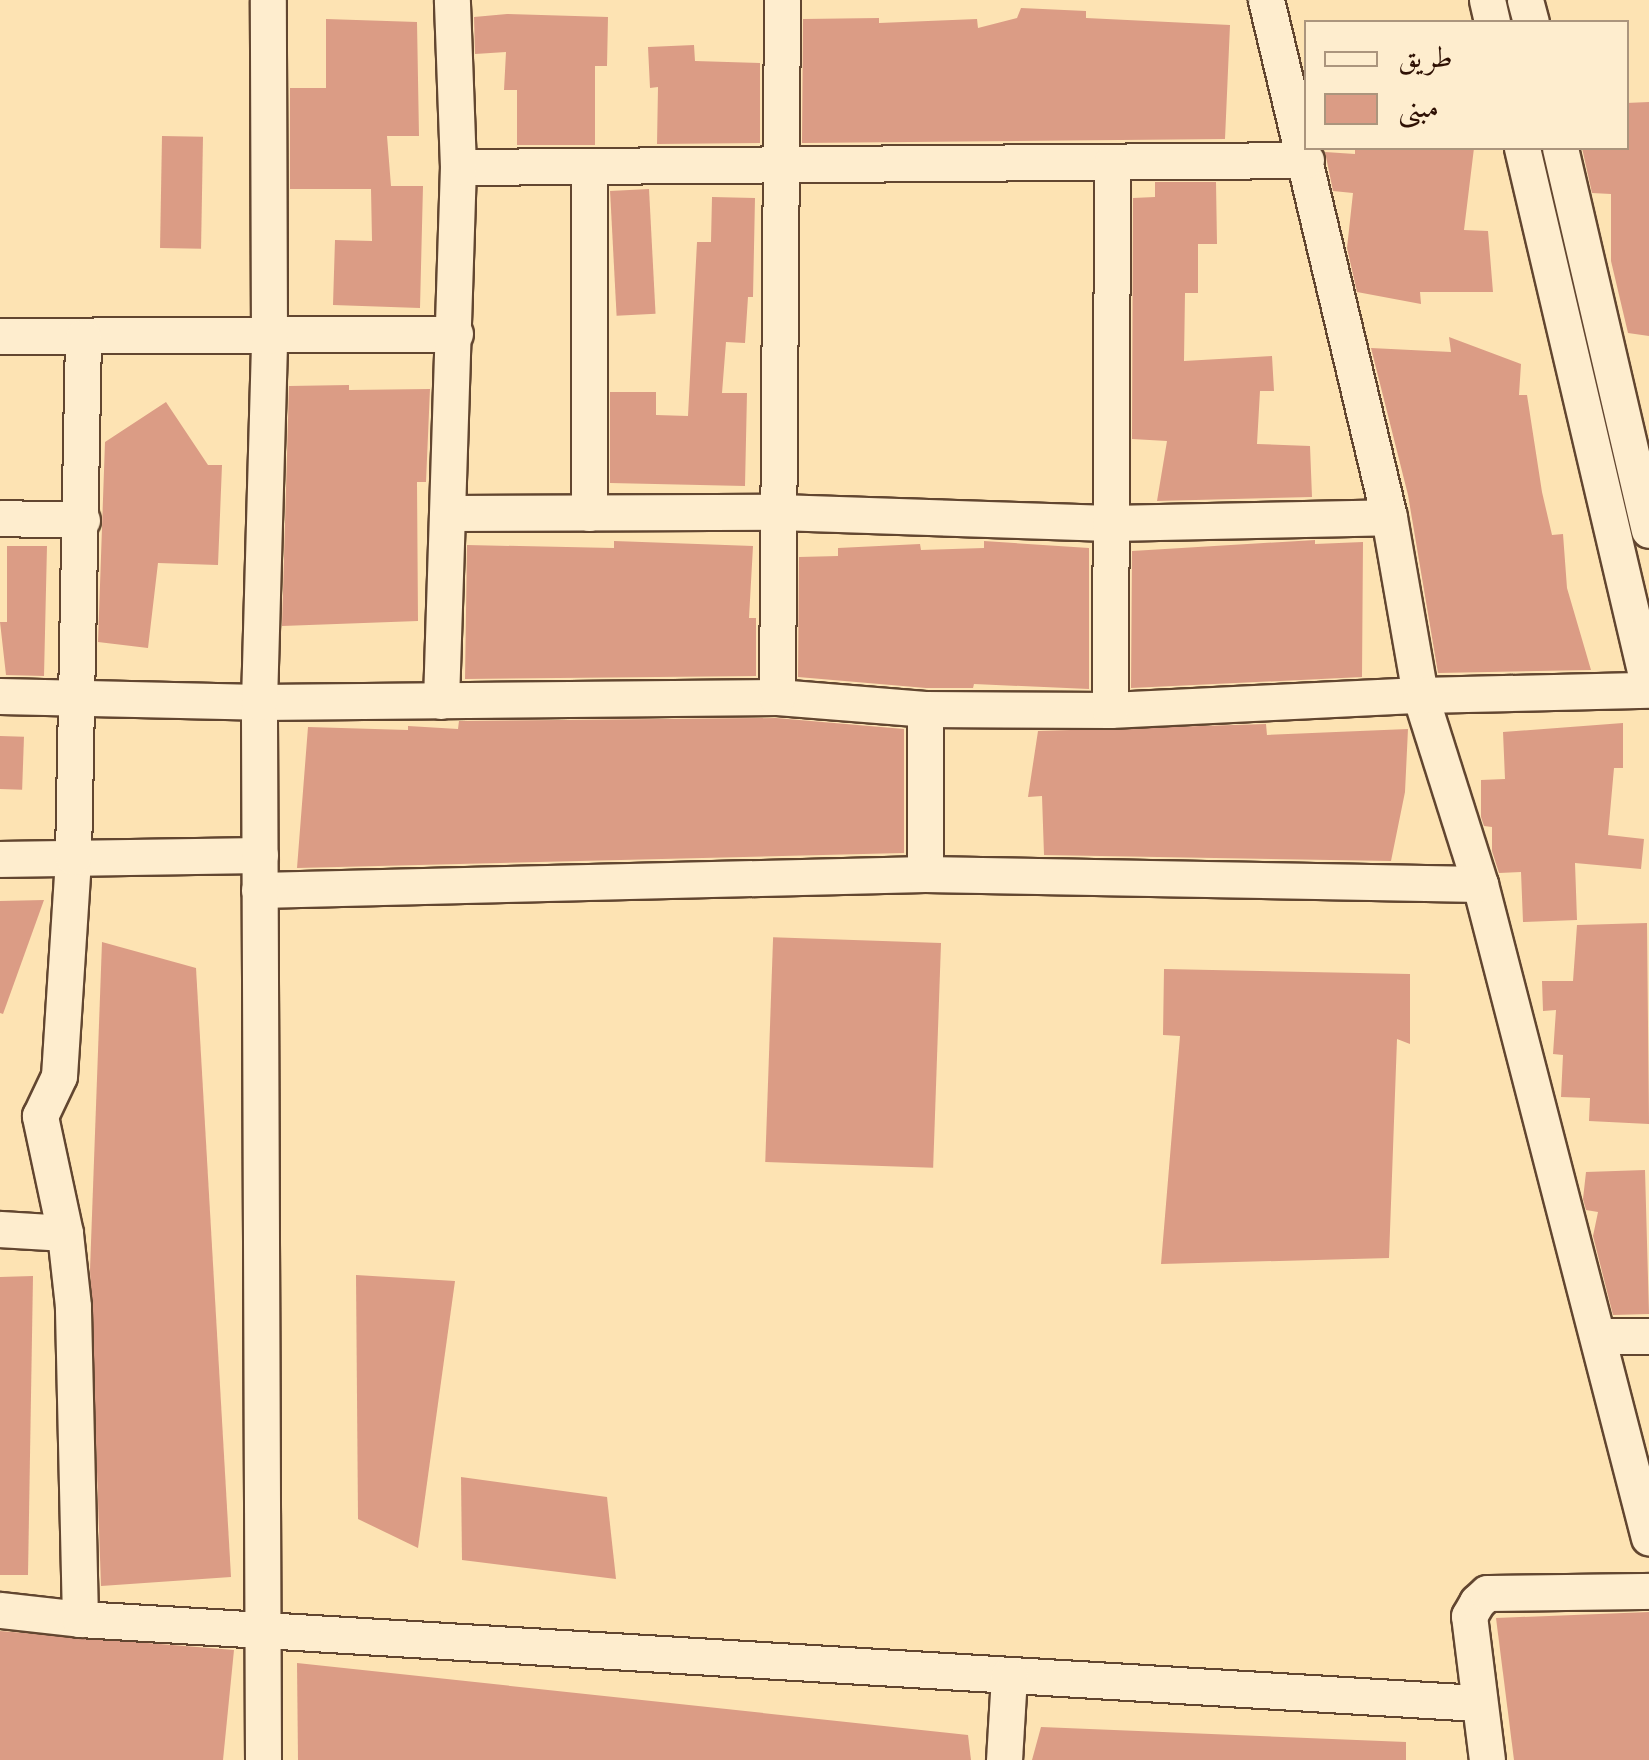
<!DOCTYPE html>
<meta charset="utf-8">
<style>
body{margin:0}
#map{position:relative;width:1649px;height:1760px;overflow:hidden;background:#fde3b3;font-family:"IM FELL English",Amiri,serif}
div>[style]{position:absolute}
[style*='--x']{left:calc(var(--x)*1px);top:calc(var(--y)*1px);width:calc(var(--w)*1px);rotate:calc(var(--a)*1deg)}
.building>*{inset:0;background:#db9c85;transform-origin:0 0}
.roads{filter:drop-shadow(2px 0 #624630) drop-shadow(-2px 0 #624630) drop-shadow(0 2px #624630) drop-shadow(0 -2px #624630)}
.minor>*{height:35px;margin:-17.5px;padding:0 17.5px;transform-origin:17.5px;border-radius:17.5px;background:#feedce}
span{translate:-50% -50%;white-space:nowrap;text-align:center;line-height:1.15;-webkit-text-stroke:8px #feedce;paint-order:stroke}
.legend{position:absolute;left:1304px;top:20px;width:325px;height:130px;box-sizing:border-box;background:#feedce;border:2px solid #ab957d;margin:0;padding:12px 18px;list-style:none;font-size:30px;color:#2f1104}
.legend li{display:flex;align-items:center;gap:20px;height:50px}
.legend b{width:50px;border:2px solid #ab957d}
</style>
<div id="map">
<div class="building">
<div style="clip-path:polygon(1021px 8px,1086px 11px,1086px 18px,1230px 25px,1225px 139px,802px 143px,803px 19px,879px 18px,879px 23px,977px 19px,978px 28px,1017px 18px)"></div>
<div style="clip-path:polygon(507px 14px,608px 17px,607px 66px,595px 66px,595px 145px,517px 145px,517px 90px,504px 90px,506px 52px,475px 54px,474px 17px)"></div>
<div style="clip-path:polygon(326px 19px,417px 22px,419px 136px,387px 136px,391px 186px,423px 186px,420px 308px,333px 305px,335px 240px,372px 241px,371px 189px,290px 189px,290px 88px,326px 88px)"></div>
<div style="clip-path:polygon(694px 45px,695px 61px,760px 63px,760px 143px,657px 144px,658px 87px,650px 88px,648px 47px)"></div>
<div style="clip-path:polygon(1649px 102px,1649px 336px,1628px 333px,1611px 261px,1611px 194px,1592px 193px,1582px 148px,1626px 148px,1626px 103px)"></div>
<div style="left:162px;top:136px;width:41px;height:112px;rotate:1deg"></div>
<div style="clip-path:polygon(1355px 148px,1474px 148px,1464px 230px,1488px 231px,1493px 292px,1420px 292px,1421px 304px,1357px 292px,1347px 248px,1353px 193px,1333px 191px,1325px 152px,1355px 154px)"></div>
<div style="clip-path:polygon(1155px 182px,1216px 182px,1217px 244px,1198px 244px,1198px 293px,1185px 293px,1184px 361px,1272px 356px,1274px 391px,1260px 391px,1257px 444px,1310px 446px,1312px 497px,1157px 501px,1167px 441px,1132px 439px,1133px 198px,1155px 197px)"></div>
<div style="left:649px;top:189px;width:125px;height:39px;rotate:87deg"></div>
<div style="clip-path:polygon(712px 197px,755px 198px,753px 297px,748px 297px,745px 343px,726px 342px,722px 393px,747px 393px,745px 486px,610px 483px,610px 392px,656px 392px,656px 415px,688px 416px,697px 242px,711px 242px)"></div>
<div style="clip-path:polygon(1449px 337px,1521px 364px,1519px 395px,1527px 395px,1542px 492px,1552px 535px,1563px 534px,1567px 588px,1591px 670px,1438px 673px,1408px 495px,1371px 348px,1451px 352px)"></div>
<div style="clip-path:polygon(349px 385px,349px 390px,430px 389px,426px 482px,417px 482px,418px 621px,282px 626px,289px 386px)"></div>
<div style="clip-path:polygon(166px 402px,208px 465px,222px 465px,218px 565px,158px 563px,148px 648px,98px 642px,105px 442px)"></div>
<div style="clip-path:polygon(1315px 540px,1315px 544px,1363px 542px,1362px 677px,1131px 688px,1132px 551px)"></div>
<div style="clip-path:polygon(614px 541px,753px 546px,749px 618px,756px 618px,756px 676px,465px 679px,467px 545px,614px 548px)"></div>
<div style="clip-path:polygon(984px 541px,1089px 548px,1089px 689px,974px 684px,973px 688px,926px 688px,798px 677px,799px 557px,838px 556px,838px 548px,920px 544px,921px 550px,984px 548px)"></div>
<div style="clip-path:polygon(7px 546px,47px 546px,44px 676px,6px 675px,0 622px,7px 622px)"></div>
<div style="clip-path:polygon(776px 718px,904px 729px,904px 853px,297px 868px,308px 727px,408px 730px,408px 726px,458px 729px,459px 721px)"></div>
<div style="clip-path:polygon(1623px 723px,1623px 768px,1614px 768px,1608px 835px,1644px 839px,1641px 869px,1575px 863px,1577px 920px,1523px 922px,1521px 872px,1499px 873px,1492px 851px,1492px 827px,1484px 826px,1481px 817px,1481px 780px,1505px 779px,1503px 732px)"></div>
<div style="clip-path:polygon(1266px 724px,1267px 735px,1408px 729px,1405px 792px,1391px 861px,1044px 855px,1042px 796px,1028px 797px,1038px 731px)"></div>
<div style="left:0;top:736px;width:24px;height:53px;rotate:2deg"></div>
<div style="clip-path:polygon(44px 900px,3px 1014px,0 1013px,0 901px)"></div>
<div style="clip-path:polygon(1647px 923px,1649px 1124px,1589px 1121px,1590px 1098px,1561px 1097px,1563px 1055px,1553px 1054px,1556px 1010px,1543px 1011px,1542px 981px,1573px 981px,1577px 925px)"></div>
<div style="clip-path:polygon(102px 942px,196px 968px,231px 1577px,101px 1586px,90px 1270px)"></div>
<div style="left:941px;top:943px;width:225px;height:168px;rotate:92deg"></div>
<div style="clip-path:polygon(1164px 969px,1410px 974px,1410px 1044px,1397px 1039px,1389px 1258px,1161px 1264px,1180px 1036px,1163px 1035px)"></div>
<div style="clip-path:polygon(1645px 1170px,1649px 1314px,1613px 1315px,1593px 1236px,1598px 1212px,1586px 1210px,1583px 1199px,1586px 1172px)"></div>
<div style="clip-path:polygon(356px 1275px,455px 1281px,418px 1548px,358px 1519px)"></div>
<div style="clip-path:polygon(33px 1276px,28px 1575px,0 1575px,0 1277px)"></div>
<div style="clip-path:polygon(461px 1477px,607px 1497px,616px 1579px,462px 1560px)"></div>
<div style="clip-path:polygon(1649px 1612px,1649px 1760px,1514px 1760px,1496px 1618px)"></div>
<div style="clip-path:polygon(0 1631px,234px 1650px,223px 1760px,0 1760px)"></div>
<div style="clip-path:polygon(297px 1663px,968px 1735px,971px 1760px,298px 1760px)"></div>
<div style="clip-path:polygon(1041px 1727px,1406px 1742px,1406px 1760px,1032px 1760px)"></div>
</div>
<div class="roads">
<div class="minor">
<div style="--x:1266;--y:0;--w:531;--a:76.62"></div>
<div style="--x:1389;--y:517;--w:181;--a:80.1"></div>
<div style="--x:1420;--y:695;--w:198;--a:72.4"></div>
<div style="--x:1480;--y:884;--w:675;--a:75.51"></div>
<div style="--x:1487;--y:0;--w:23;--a:77"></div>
<div style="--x:1525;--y:0;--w:23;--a:75"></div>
<div style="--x:1522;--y:148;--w:555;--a:76.77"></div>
<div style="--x:1560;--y:148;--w:392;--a:76.9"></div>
<div style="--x:458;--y:167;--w:848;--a:-0.47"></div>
<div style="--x:0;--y:336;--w:455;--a:-0.3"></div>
<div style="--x:450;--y:513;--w:328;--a:-0.2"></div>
<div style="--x:778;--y:512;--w:332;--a:1.9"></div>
<div style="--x:1110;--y:523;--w:279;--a:-1.2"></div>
<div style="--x:589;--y:513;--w:347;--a:-90"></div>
<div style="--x:0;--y:518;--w:82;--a:1.4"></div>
<div style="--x:0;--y:696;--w:259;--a:1.3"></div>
<div style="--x:259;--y:702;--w:518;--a:-0.55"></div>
<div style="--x:777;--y:697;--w:148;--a:4.6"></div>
<div style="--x:925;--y:709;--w:185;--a:0.3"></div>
<div style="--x:1110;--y:710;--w:310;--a:-2.8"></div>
<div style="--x:1420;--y:695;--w:229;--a:-1.3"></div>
<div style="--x:777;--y:697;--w:697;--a:-89.59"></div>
<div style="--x:441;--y:701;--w:534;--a:-88.18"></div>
<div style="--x:458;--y:167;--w:167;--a:-92.1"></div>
<div style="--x:1110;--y:710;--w:548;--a:-89.79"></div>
<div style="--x:0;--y:859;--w:260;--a:-0.9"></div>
<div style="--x:925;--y:874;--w:165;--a:-90"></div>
<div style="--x:259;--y:890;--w:666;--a:-1.38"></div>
<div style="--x:925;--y:874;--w:555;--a:1.03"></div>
<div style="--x:0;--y:1229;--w:65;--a:3.5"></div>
<div style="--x:1600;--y:1336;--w:49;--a:0"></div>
<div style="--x:0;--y:1610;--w:81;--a:6.4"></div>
<div style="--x:80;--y:1619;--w:1400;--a:3.44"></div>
<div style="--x:80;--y:1619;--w:313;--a:-91.3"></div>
<div style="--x:73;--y:1306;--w:73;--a:-96.3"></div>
<div style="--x:65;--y:1233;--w:120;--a:-102.1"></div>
<div style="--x:40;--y:1116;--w:44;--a:-64.6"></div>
<div style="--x:59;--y:1076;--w:219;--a:-86.3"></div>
<div style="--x:73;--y:857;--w:520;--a:-88.9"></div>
<div style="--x:263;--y:1760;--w:1058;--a:-90.22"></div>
<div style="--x:259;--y:702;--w:366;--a:-88.4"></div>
<div style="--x:269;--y:336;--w:336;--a:-90.2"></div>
<div style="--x:1004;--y:1760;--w:85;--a:-86.6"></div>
<div style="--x:1487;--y:1760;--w:145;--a:-97.1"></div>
<div style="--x:1469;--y:1616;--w:16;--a:-60"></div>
<div style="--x:1477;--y:1602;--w:13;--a:-42"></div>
<div style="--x:1487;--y:1593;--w:162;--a:-0.7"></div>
</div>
</div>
<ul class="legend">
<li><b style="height:12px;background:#feedce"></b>طريق</li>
<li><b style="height:28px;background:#db9c85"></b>مبنى</li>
</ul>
</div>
